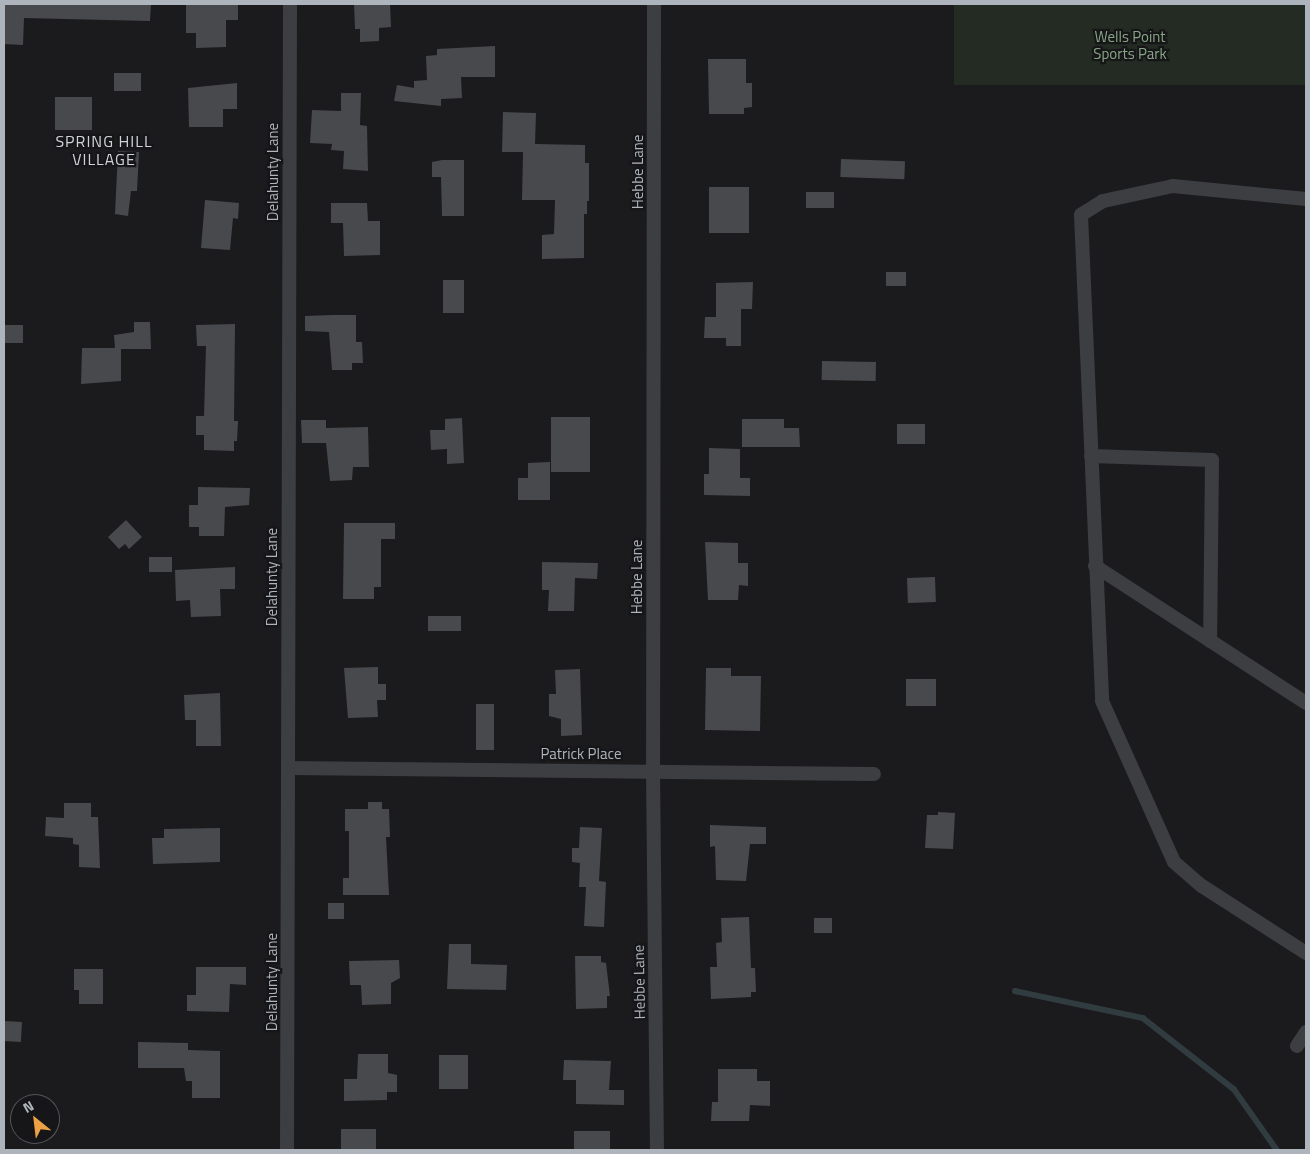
<!DOCTYPE html>
<style>
body{margin:0}
#map{position:relative;width:1310px;height:1154px;overflow:hidden;background:#1b1b1d;font-family:"Titillium Web",sans-serif}
div>[style]{position:absolute}
[style*='--x']{left:calc(var(--x)*1px);top:calc(var(--y)*1px);width:calc(var(--w)*1px);rotate:calc(var(--a)*1deg)}
.green>*{inset:0;background:#232b23;transform-origin:0 0}
.stream>*{height:5.5px;margin:-2.75px;padding:0 2.75px;transform-origin:2.75px;border-radius:2.75px;background:#313c41}
.building>*{inset:0;background:#48494d;transform-origin:0 0}
.street>*{height:14px;margin:-7px;padding:0 7px;transform-origin:7px;border-radius:7px;background:#3c3e42}
span{translate:-50% -50%;white-space:nowrap;text-align:center;line-height:1.15;-webkit-text-stroke:4.5px #161618;paint-order:stroke}
.park-label{font-size:15px;color:#88a686}
.street-label{font-size:15px;color:#aeb4bc}
.neighbourhood-label{font-size:16px;color:#cfd2d8;letter-spacing:1px}
.frame{position:absolute;inset:0;border:5px solid #aeb4bc;pointer-events:none}
.north{position:absolute;left:10px;top:1094px;width:50px;height:50px;box-sizing:border-box;background:#161618;border:1px solid #53555a;border-radius:50%;rotate:331deg;font-size:14px;font-weight:700;line-height:20px;text-align:center;color:#aeb4bc}
.north::after{content:'';display:block;margin:auto;width:18px;height:22px;background:#eca144;clip-path:polygon(50% 0,100% 100%,50% 72%,0 100%)}
</style>
<div id="map">
<div class="green">
<div style="left:954px;top:4px;width:352px;height:81px"></div>
</div>
<div class="stream">
<div style="--x:1015;--y:991;--w:131;--a:11.9"></div>
<div style="--x:1143;--y:1018;--w:115;--a:38"></div>
<div style="--x:1234;--y:1089;--w:75;--a:54.8"></div>
</div>
<div class="building">
<div style="clip-path:polygon(4px 4px,151px 4px,150px 21px,24px 18px,23px 45px,4px 44px)"></div>
<div style="clip-path:polygon(238px 4px,238px 20px,226px 20px,226px 47px,196px 48px,196px 33px,186px 33px,186px 5px)"></div>
<div style="clip-path:polygon(354px 4px,390px 4px,391px 27px,379px 28px,379px 41px,360px 42px,360px 29px,355px 29px)"></div>
<div style="clip-path:polygon(495px 46px,495px 77px,461px 77px,462px 98px,441px 99px,441px 106px,394px 101px,397px 85px,414px 88px,414px 81px,427px 80px,426px 56px,437px 55px,437px 49px)"></div>
<div style="clip-path:polygon(708px 59px,746px 59px,746px 83px,752px 83px,752px 107px,744px 108px,744px 114px,709px 114px)"></div>
<div style="left:114px;top:73px;width:27px;height:18px"></div>
<div style="clip-path:polygon(237px 83px,237px 109px,223px 109px,223px 127px,189px 127px,188px 88px)"></div>
<div style="clip-path:polygon(341px 93px,361px 93px,360px 125px,367px 126px,368px 171px,343px 169px,344px 151px,331px 150px,332px 144px,310px 143px,312px 110px,341px 111px)"></div>
<div style="left:55px;top:97px;width:37px;height:33px"></div>
<div style="clip-path:polygon(503px 112px,536px 113px,535px 144px,585px 145px,585px 163px,589px 163px,589px 201px,587px 201px,587px 214px,584px 214px,584px 258px,542px 259px,542px 235px,554px 234px,555px 200px,522px 200px,523px 152px,502px 152px)"></div>
<div style="clip-path:polygon(118px 151px,139px 152px,137px 191px,131px 191px,128px 216px,115px 214px)"></div>
<div style="left:841px;top:159px;width:64px;height:18px;rotate:2deg"></div>
<div style="clip-path:polygon(442px 160px,464px 160px,464px 216px,442px 216px,441px 177px,432px 177px,432px 162px)"></div>
<div style="left:709px;top:187px;width:40px;height:46px"></div>
<div style="left:806px;top:192px;width:28px;height:16px"></div>
<div style="clip-path:polygon(205px 200px,239px 203px,238px 219px,233px 218px,230px 250px,201px 248px)"></div>
<div style="clip-path:polygon(331px 203px,367px 203px,368px 221px,380px 221px,380px 255px,344px 256px,343px 223px,331px 223px)"></div>
<div style="left:886px;top:272px;width:20px;height:14px"></div>
<div style="left:443px;top:280px;width:21px;height:33px"></div>
<div style="clip-path:polygon(753px 282px,752px 309px,741px 309px,741px 346px,726px 346px,726px 338px,704px 338px,705px 317px,716px 317px,716px 283px)"></div>
<div style="clip-path:polygon(332px 315px,356px 315px,356px 342px,362px 342px,363px 363px,352px 363px,352px 370px,332px 370px,329px 332px,305px 331px,305px 316px)"></div>
<div style="clip-path:polygon(134px 322px,150px 322px,151px 349px,121px 349px,121px 381px,81px 384px,82px 348px,115px 348px,114px 335px,134px 332px)"></div>
<div style="clip-path:polygon(235px 324px,234px 421px,238px 421px,237px 441px,234px 441px,234px 451px,204px 450px,204px 435px,196px 435px,196px 416px,204px 416px,206px 346px,197px 346px,196px 325px)"></div>
<div style="left:4px;top:325px;width:19px;height:18px"></div>
<div style="left:822px;top:361px;width:54px;height:19px;rotate:1deg"></div>
<div style="left:551px;top:417px;width:39px;height:55px"></div>
<div style="clip-path:polygon(462px 418px,464px 463px,447px 464px,447px 449px,431px 450px,430px 430px,445px 430px,445px 419px)"></div>
<div style="clip-path:polygon(742px 419px,784px 419px,784px 428px,799px 428px,800px 447px,742px 447px)"></div>
<div style="clip-path:polygon(301px 420px,326px 420px,326px 428px,368px 427px,369px 467px,353px 467px,352px 480px,330px 481px,326px 443px,302px 443px)"></div>
<div style="left:925px;top:424px;width:20px;height:28px;rotate:90deg"></div>
<div style="clip-path:polygon(709px 448px,740px 449px,740px 478px,750px 478px,750px 496px,704px 495px,704px 474px,709px 474px)"></div>
<div style="clip-path:polygon(550px 462px,550px 500px,518px 500px,518px 478px,528px 478px,528px 463px)"></div>
<div style="clip-path:polygon(198px 487px,250px 488px,249px 505px,225px 507px,224px 536px,199px 536px,199px 527px,189px 527px,189px 505px,198px 505px)"></div>
<div style="clip-path:polygon(126px 520px,142px 537px,129px 549px,125px 544px,119px 549px,108px 537px)"></div>
<div style="clip-path:polygon(344px 523px,395px 523px,395px 539px,381px 539px,381px 587px,374px 587px,374px 599px,343px 599px)"></div>
<div style="clip-path:polygon(705px 542px,738px 543px,738px 563px,748px 563px,748px 586px,739px 585px,738px 600px,708px 600px)"></div>
<div style="left:172px;top:557px;width:15px;height:23px;rotate:90deg"></div>
<div style="clip-path:polygon(542px 562px,598px 563px,597px 579px,575px 578px,574px 611px,548px 611px,549px 590px,542px 590px)"></div>
<div style="clip-path:polygon(235px 567px,235px 589px,220px 589px,221px 616px,191px 617px,190px 600px,176px 601px,175px 570px)"></div>
<div style="left:935px;top:577px;width:25px;height:28px;rotate:88deg"></div>
<div style="left:461px;top:616px;width:15px;height:33px;rotate:90deg"></div>
<div style="clip-path:polygon(378px 667px,378px 684px,386px 684px,386px 700px,377px 700px,378px 717px,348px 718px,344px 668px)"></div>
<div style="clip-path:polygon(706px 668px,731px 668px,731px 676px,761px 676px,760px 731px,705px 730px)"></div>
<div style="clip-path:polygon(580px 669px,582px 735px,561px 736px,561px 719px,549px 716px,549px 694px,556px 694px,555px 670px)"></div>
<div style="left:906px;top:679px;width:30px;height:27px"></div>
<div style="clip-path:polygon(220px 693px,221px 746px,196px 746px,196px 720px,185px 720px,184px 695px)"></div>
<div style="left:494px;top:704px;width:46px;height:18px;rotate:90deg"></div>
<div style="clip-path:polygon(368px 802px,382px 802px,382px 809px,389px 809px,390px 837px,386px 837px,389px 895px,343px 895px,343px 878px,349px 878px,349px 831px,345px 831px,345px 809px,368px 809px)"></div>
<div style="clip-path:polygon(64px 803px,91px 803px,91px 817px,98px 817px,100px 868px,79px 867px,79px 845px,73px 844px,73px 838px,45px 836px,46px 817px,64px 818px)"></div>
<div style="clip-path:polygon(938px 812px,955px 813px,953px 849px,925px 848px,927px 815px,938px 815px)"></div>
<div style="clip-path:polygon(710px 825px,766px 827px,766px 844px,750px 844px,746px 881px,716px 880px,715px 846px,710px 847px)"></div>
<div style="clip-path:polygon(580px 827px,602px 828px,599px 881px,606px 882px,604px 927px,584px 926px,586px 887px,579px 887px,580px 863px,572px 862px,572px 848px,579px 848px)"></div>
<div style="clip-path:polygon(220px 828px,220px 862px,153px 864px,152px 838px,164px 838px,164px 829px)"></div>
<div style="left:328px;top:903px;width:16px;height:16px"></div>
<div style="clip-path:polygon(749px 917px,751px 968px,755px 968px,756px 992px,751px 992px,751px 997px,711px 999px,710px 967px,717px 967px,716px 943px,722px 942px,721px 918px)"></div>
<div style="left:832px;top:918px;width:15px;height:18px;rotate:90deg"></div>
<div style="clip-path:polygon(449px 944px,471px 944px,471px 964px,507px 965px,506px 990px,447px 989px)"></div>
<div style="clip-path:polygon(575px 956px,601px 956px,601px 962px,606px 963px,610px 996px,607px 996px,607px 1008px,576px 1009px)"></div>
<div style="clip-path:polygon(399px 960px,400px 978px,391px 983px,391px 1004px,362px 1005px,361px 985px,350px 985px,349px 961px)"></div>
<div style="clip-path:polygon(196px 967px,246px 967px,246px 985px,230px 984px,229px 1012px,187px 1011px,187px 995px,196px 995px)"></div>
<div style="clip-path:polygon(74px 969px,103px 969px,103px 1004px,79px 1004px,79px 990px,74px 990px)"></div>
<div style="left:4px;top:1021px;width:18px;height:20px;rotate:3deg"></div>
<div style="clip-path:polygon(138px 1042px,188px 1043px,188px 1050px,220px 1051px,220px 1098px,192px 1098px,192px 1081px,186px 1081px,184px 1068px,138px 1068px)"></div>
<div style="clip-path:polygon(358px 1054px,388px 1054px,388px 1073px,397px 1075px,397px 1092px,387px 1092px,387px 1100px,344px 1101px,344px 1079px,357px 1079px)"></div>
<div style="left:439px;top:1055px;width:29px;height:34px"></div>
<div style="clip-path:polygon(564px 1060px,611px 1061px,609px 1090px,624px 1090px,624px 1105px,576px 1104px,576px 1080px,563px 1080px)"></div>
<div style="clip-path:polygon(718px 1069px,757px 1069px,757px 1081px,770px 1081px,770px 1106px,750px 1105px,749px 1121px,711px 1121px,712px 1102px,718px 1102px)"></div>
<div style="left:341px;top:1129px;width:35px;height:21px"></div>
<div style="left:574px;top:1131px;width:36px;height:19px"></div>
</div>
<div class="street">
<div style="--x:654;--y:4;--w:767;--a:90.07"></div>
<div style="--x:653;--y:771;--w:379;--a:89.4"></div>
<div style="--x:1306;--y:199;--w:134;--a:-174.4"></div>
<div style="--x:1173;--y:186;--w:72;--a:167.9"></div>
<div style="--x:1103;--y:201;--w:26;--a:148"></div>
<div style="--x:1081;--y:215;--w:486;--a:87.5"></div>
<div style="--x:1102;--y:701;--w:176;--a:65.9"></div>
<div style="--x:1174;--y:862;--w:37;--a:41"></div>
<div style="--x:1202;--y:886;--w:124;--a:32.8"></div>
<div style="--x:1091;--y:456;--w:121;--a:1.9"></div>
<div style="--x:1212;--y:460;--w:181;--a:90.6"></div>
<div style="--x:1095;--y:566;--w:252;--a:33"></div>
<div style="--x:288;--y:768;--w:586;--a:0.59"></div>
<div style="--x:1297;--y:1046;--w:17;--a:-57"></div>
<div style="--x:287;--y:1150;--w:1146;--a:-89.85"></div>
</div>
<div class="park-label">
<span style="left:1130px;top:45px">Wells Point<br>Sports Park</span>
</div>
<div class="street-label">
<span style="left:273px;top:172px;rotate:-90deg">Delahunty Lane</span>
<span style="left:638px;top:172px;rotate:-90deg">Hebbe Lane</span>
<span style="left:272px;top:577px;rotate:-90deg">Delahunty Lane</span>
<span style="left:637px;top:577px;rotate:-90deg">Hebbe Lane</span>
<span style="left:581px;top:754px">Patrick Place</span>
<span style="left:272px;top:982px;rotate:-90deg">Delahunty Lane</span>
<span style="left:639px;top:982px;rotate:-91deg">Hebbe Lane</span>
</div>
<div class="neighbourhood-label">
<span style="left:104px;top:150px">SPRING HILL<br>VILLAGE</span>
</div>
<div class="frame"></div>
<div class="north">N</div>
</div>
